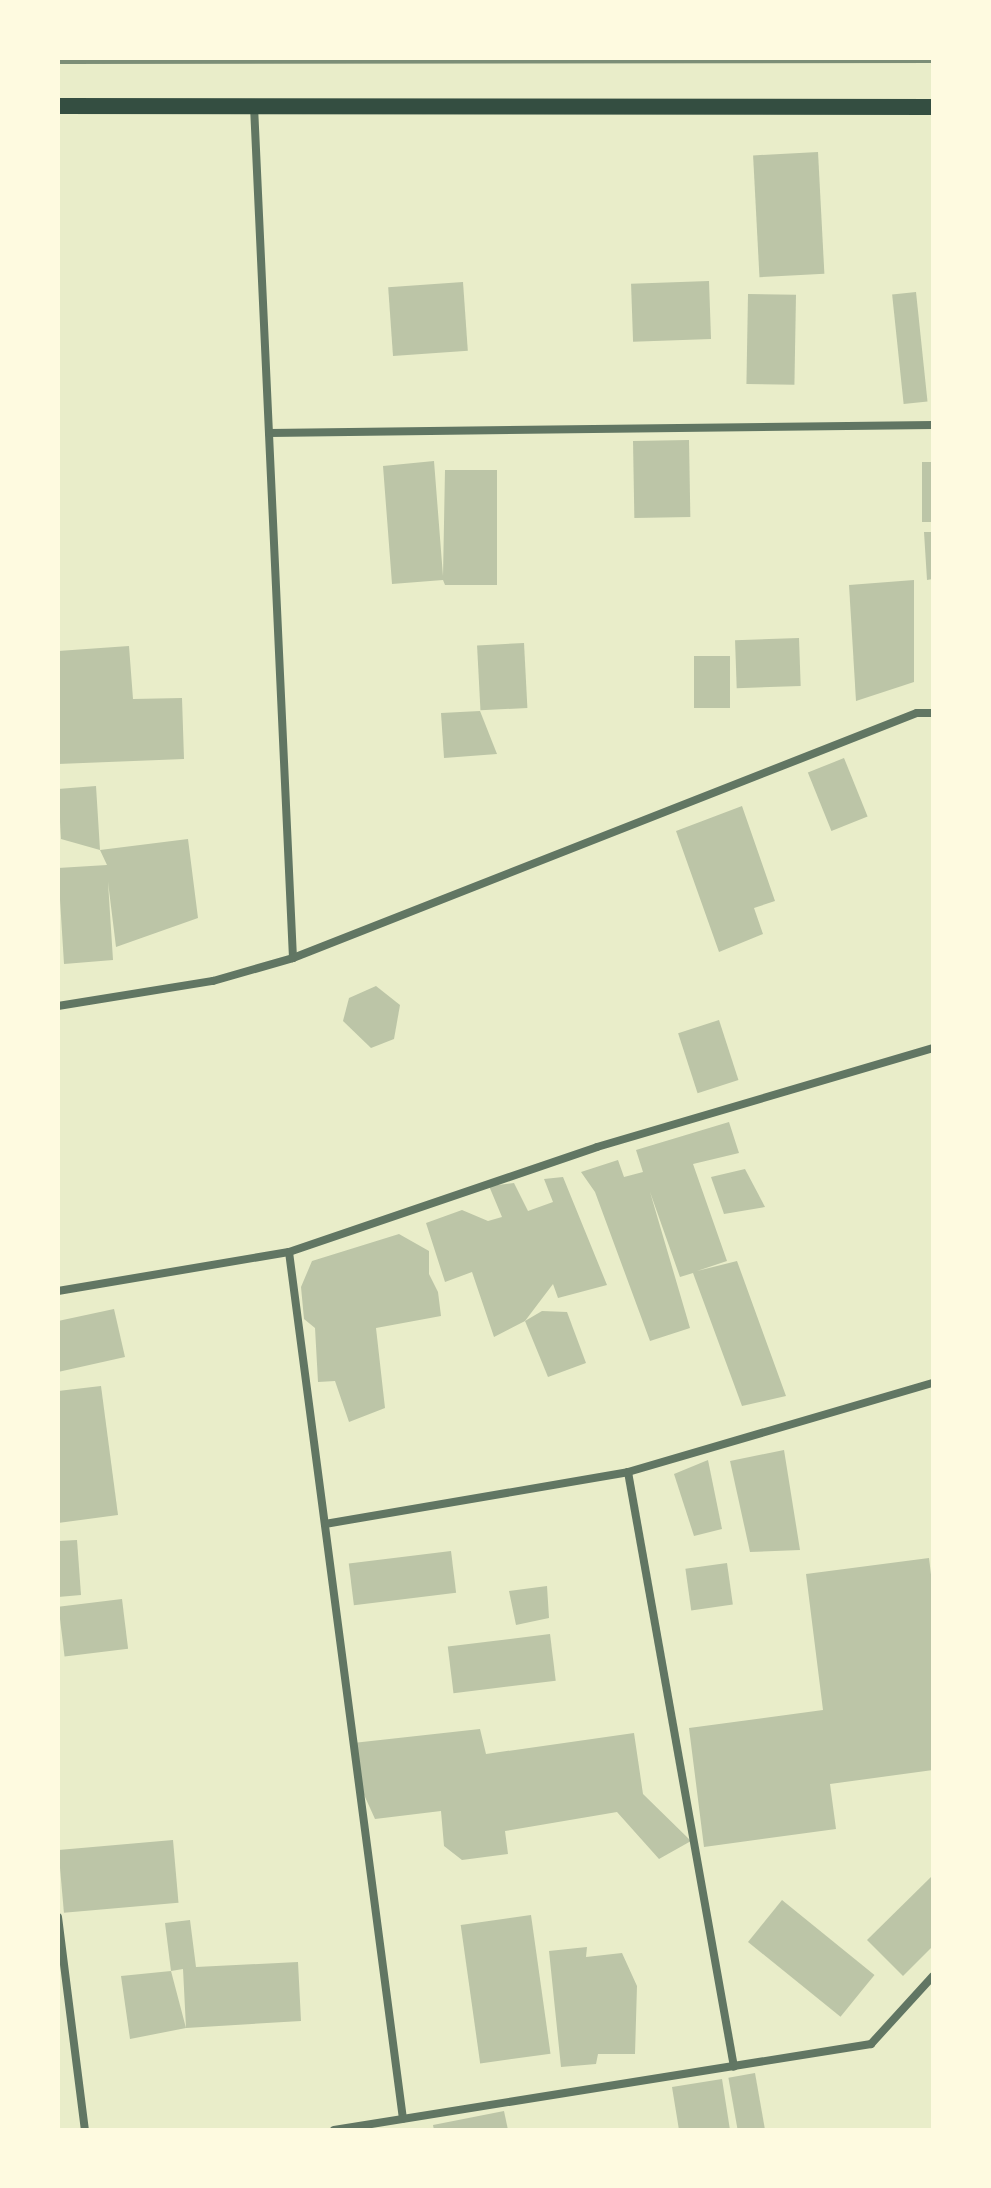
<!DOCTYPE html>
<style>
body{margin:0}
#map{position:relative;width:991px;height:2188px;overflow:hidden;background:#e9edc9;font-family:"Open Sans",sans-serif}
div>[style]{position:absolute}
[style*='--x']{left:calc(var(--x)*1px);top:calc(var(--y)*1px);width:calc(var(--w)*1px);rotate:calc(var(--a)*1deg)}
.building>*{inset:0;background:#bcc5a7;transform-origin:0 0}
.minor>*{height:8px;margin:-4px;padding:0 4px;transform-origin:4px;border-radius:4px;background:#617663}
.secondary>*{height:16px;margin:-8px;padding:0 8px;transform-origin:8px;border-radius:8px;background:#344e41}
.rail>*{height:6px;margin:-3px;padding:0 3px;transform-origin:3px;border-radius:3px;background:#7c8e77}
span{translate:-50% -50%;white-space:nowrap;text-align:center;line-height:1.15;-webkit-text-stroke:8px #fefae0;paint-order:stroke}
.frame{position:absolute;inset:0;border:60px solid #fefae0;pointer-events:none}
</style>
<div id="map">
<div class="building">
<div style="left:818px;top:152px;width:122px;height:65px;rotate:87deg"></div>
<div style="left:709px;top:281px;width:58px;height:78px;rotate:88deg"></div>
<div style="left:463px;top:282px;width:69px;height:75px;rotate:86deg"></div>
<div style="left:916px;top:292px;width:110px;height:24px;rotate:84deg"></div>
<div style="left:748px;top:294px;width:48px;height:90px;rotate:1deg"></div>
<div style="left:689px;top:440px;width:77px;height:56px;rotate:89deg"></div>
<div style="clip-path:polygon(434px 461px,443px 576px,445px 470px,497px 470px,497px 585px,445px 585px,443px 580px,392px 584px,383px 466px)"></div>
<div style="left:922px;top:462px;width:11px;height:60px"></div>
<div style="clip-path:polygon(924px 532px,933px 532px,933px 579px,927px 580px)"></div>
<div style="clip-path:polygon(914px 580px,914px 682px,856px 701px,849px 585px)"></div>
<div style="left:799px;top:638px;width:48px;height:64px;rotate:88deg"></div>
<div style="left:524px;top:643px;width:65px;height:47px;rotate:87deg"></div>
<div style="clip-path:polygon(129px 646px,133px 699px,182px 698px,184px 759px,58px 764px,58px 651px)"></div>
<div style="left:694px;top:656px;width:36px;height:52px"></div>
<div style="clip-path:polygon(480px 711px,497px 754px,444px 758px,441px 713px)"></div>
<div style="left:844px;top:758px;width:63px;height:39px;rotate:68deg"></div>
<div style="clip-path:polygon(96px 786px,100px 850px,61px 839px,58px 789px)"></div>
<div style="clip-path:polygon(742px 806px,775px 901px,754px 908px,763px 934px,719px 952px,676px 831px)"></div>
<div style="clip-path:polygon(188px 839px,198px 918px,116px 947px,108px 882px,113px 960px,64px 964px,58px 868px,107px 865px,100px 850px)"></div>
<div style="clip-path:polygon(376px 986px,400px 1005px,394px 1039px,371px 1048px,343px 1021px,349px 998px)"></div>
<div style="left:719px;top:1020px;width:63px;height:43px;rotate:72deg"></div>
<div style="clip-path:polygon(729px 1122px,739px 1153px,693px 1164px,727px 1261px,697px 1271px,737px 1261px,786px 1396px,742px 1406px,693px 1273px,680px 1277px,650px 1192px,690px 1328px,650px 1341px,595px 1192px,581px 1172px,618px 1160px,624px 1177px,643px 1172px,636px 1150px)"></div>
<div style="clip-path:polygon(745px 1169px,765px 1207px,724px 1214px,711px 1177px)"></div>
<div style="clip-path:polygon(563px 1177px,607px 1285px,558px 1298px,553px 1284px,525px 1321px,494px 1337px,472px 1272px,445px 1282px,426px 1223px,462px 1210px,488px 1221px,502px 1217px,489px 1186px,514px 1183px,528px 1211px,553px 1202px,544px 1179px)"></div>
<div style="clip-path:polygon(399px 1234px,429px 1251px,429px 1274px,438px 1292px,441px 1316px,376px 1328px,385px 1408px,349px 1422px,335px 1381px,318px 1382px,315px 1328px,304px 1319px,301px 1287px,312px 1261px)"></div>
<div style="clip-path:polygon(114px 1309px,125px 1357px,58px 1372px,58px 1321px)"></div>
<div style="clip-path:polygon(542px 1311px,567px 1312px,586px 1363px,548px 1377px,525px 1321px)"></div>
<div style="clip-path:polygon(101px 1386px,118px 1515px,58px 1523px,58px 1391px)"></div>
<div style="clip-path:polygon(784px 1450px,800px 1550px,750px 1552px,730px 1461px)"></div>
<div style="clip-path:polygon(708px 1460px,722px 1529px,694px 1536px,674px 1474px)"></div>
<div style="clip-path:polygon(77px 1540px,81px 1595px,58px 1597px,58px 1541px)"></div>
<div style="left:451px;top:1551px;width:42px;height:103px;rotate:83deg"></div>
<div style="clip-path:polygon(929px 1558px,933px 1591px,933px 1770px,830px 1784px,836px 1829px,704px 1847px,689px 1728px,823px 1710px,806px 1574px)"></div>
<div style="left:727px;top:1563px;width:42px;height:42px;rotate:82deg"></div>
<div style="clip-path:polygon(547px 1586px,549px 1618px,516px 1625px,509px 1591px)"></div>
<div style="left:122px;top:1599px;width:50px;height:64px;rotate:83deg"></div>
<div style="left:550px;top:1634px;width:47px;height:103px;rotate:83deg"></div>
<div style="clip-path:polygon(480px 1729px,486px 1754px,634px 1733px,643px 1794px,691px 1841px,659px 1859px,617px 1812px,505px 1831px,508px 1854px,462px 1860px,444px 1846px,441px 1811px,375px 1819px,356px 1777px,353px 1743px)"></div>
<div style="left:173px;top:1840px;width:63px;height:115px;rotate:85deg"></div>
<div style="clip-path:polygon(933px 1875px,933px 1946px,903px 1976px,867px 1940px)"></div>
<div style="left:782px;top:1900px;width:119px;height:54px;rotate:39deg"></div>
<div style="left:531px;top:1915px;width:140px;height:71px;rotate:82deg"></div>
<div style="clip-path:polygon(190px 1920px,196px 1967px,298px 1962px,301px 2021px,186px 2028px,130px 2039px,121px 1976px,171px 1971px,186px 2028px,183px 1969px,171px 1971px,165px 1923px)"></div>
<div style="clip-path:polygon(587px 1947px,586px 1957px,622px 1953px,637px 1986px,635px 2054px,598px 2054px,596px 2064px,561px 2067px,549px 1951px)"></div>
<div style="left:755px;top:2073px;width:58px;height:27px;rotate:80deg"></div>
<div style="clip-path:polygon(722px 2079px,730px 2130px,679px 2130px,672px 2087px)"></div>
<div style="clip-path:polygon(504px 2111px,508px 2130px,434px 2130px,433px 2125px)"></div>
</div>
<div class="minor">
<div style="--x:254;--y:106;--w:853;--a:87.38"></div>
<div style="--x:269;--y:433;--w:664;--a:-0.69"></div>
<div style="--x:58;--y:1006;--w:157;--a:-9.2"></div>
<div style="--x:213;--y:981;--w:83;--a:-16"></div>
<div style="--x:293;--y:958;--w:670;--a:-21.44"></div>
<div style="--x:917;--y:713;--w:16;--a:0"></div>
<div style="--x:289;--y:1252;--w:874;--a:82.51"></div>
<div style="--x:58;--y:1291;--w:234;--a:-9.6"></div>
<div style="--x:289;--y:1252;--w:325;--a:-18.8"></div>
<div style="--x:597;--y:1147;--w:350;--a:-16.4"></div>
<div style="--x:628;--y:1472;--w:604;--a:79.9"></div>
<div style="--x:325;--y:1524;--w:307;--a:-9.7"></div>
<div style="--x:628;--y:1472;--w:318;--a:-16.3"></div>
<div style="--x:58;--y:1917;--w:215;--a:82.8"></div>
<div style="--x:334;--y:2130;--w:544;--a:-9.1"></div>
<div style="--x:871;--y:2044;--w:92;--a:-47.6"></div>
</div>
<div class="secondary">
<div style="--x:58;--y:106;--w:875;--a:0.07"></div>
</div>
<div class="rail">
<div style="--x:58;--y:61;--w:875;--a:-0.07"></div>
</div>
<div class="frame"></div>
</div>
